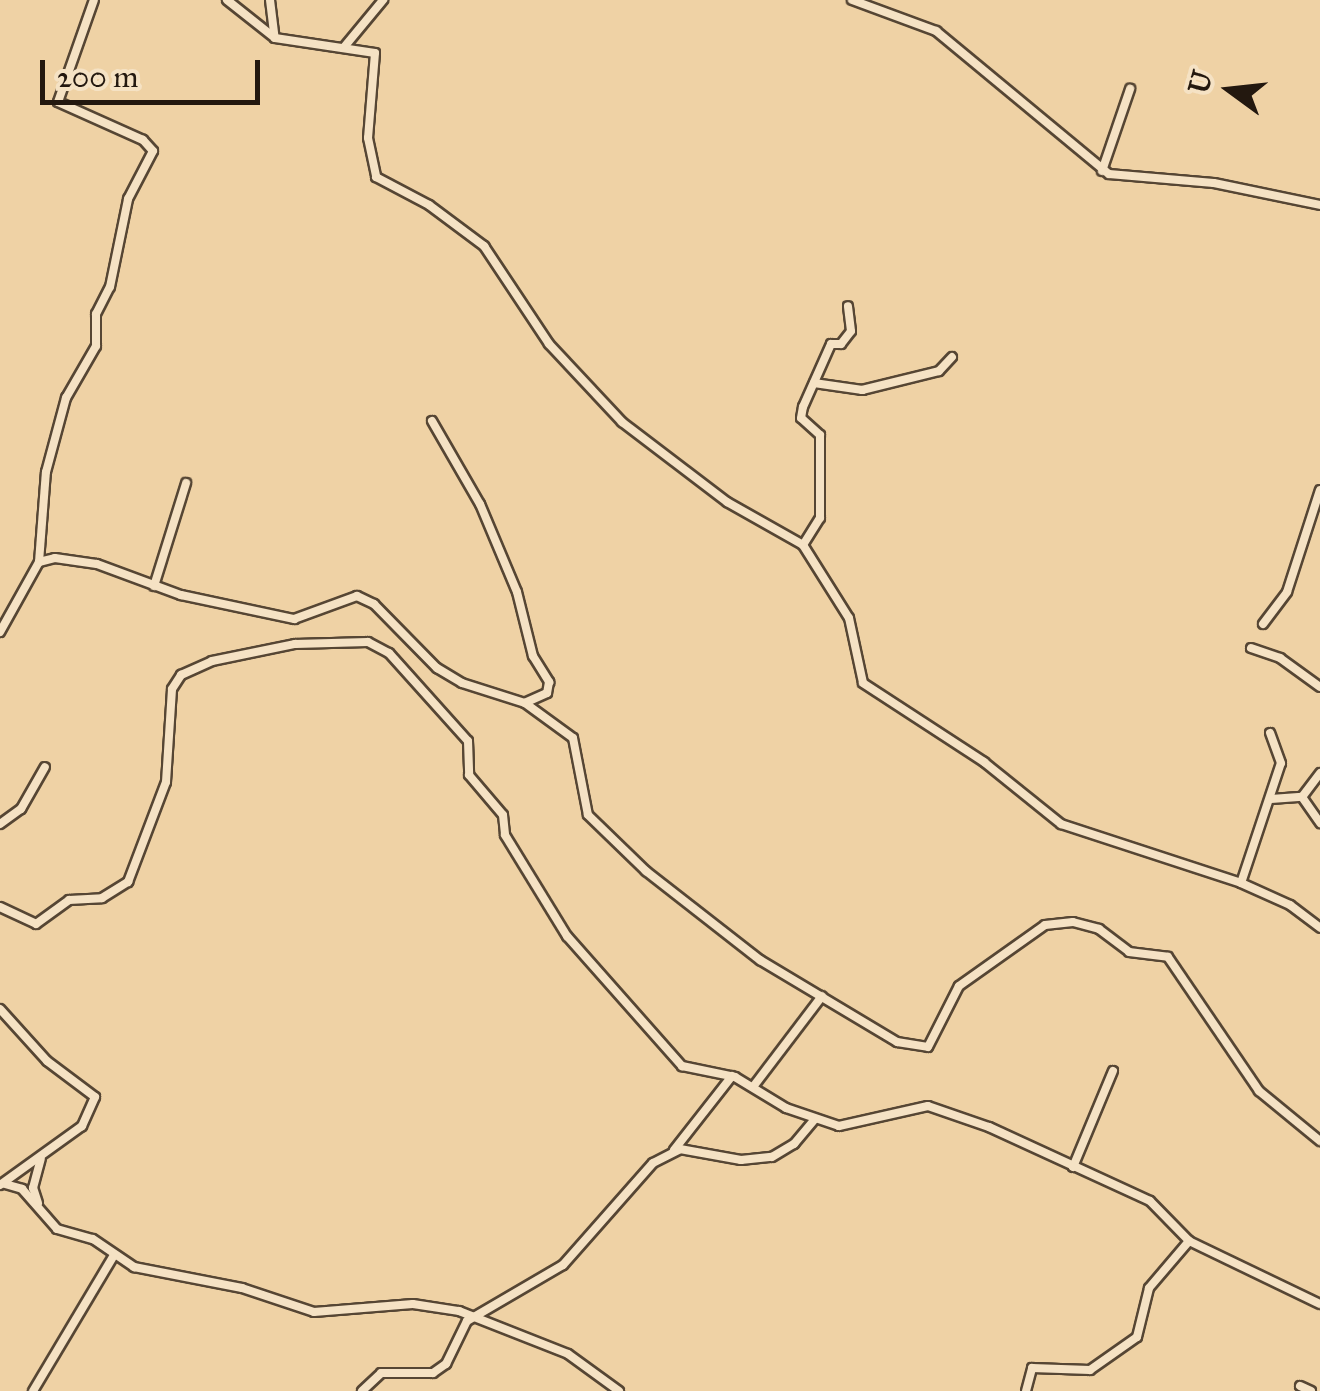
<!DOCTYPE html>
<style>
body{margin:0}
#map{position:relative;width:1320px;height:1391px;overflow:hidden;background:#efd2a5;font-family:"IM FELL Great Primer",serif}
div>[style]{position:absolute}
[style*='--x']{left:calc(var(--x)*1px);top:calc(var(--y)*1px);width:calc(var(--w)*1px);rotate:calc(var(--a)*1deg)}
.roads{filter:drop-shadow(2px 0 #564634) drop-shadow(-2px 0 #564634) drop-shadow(0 2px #564634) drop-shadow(0 -2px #564634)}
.street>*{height:8px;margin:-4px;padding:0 4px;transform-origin:4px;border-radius:4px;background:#f5e2c4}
span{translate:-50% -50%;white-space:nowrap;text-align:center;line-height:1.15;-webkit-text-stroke:10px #f5e2c4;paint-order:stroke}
.north{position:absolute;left:1180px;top:40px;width:100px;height:100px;-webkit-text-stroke:8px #f5e2c4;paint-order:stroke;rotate:285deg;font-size:28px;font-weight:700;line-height:40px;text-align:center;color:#23180f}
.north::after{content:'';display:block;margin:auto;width:35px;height:45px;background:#23180f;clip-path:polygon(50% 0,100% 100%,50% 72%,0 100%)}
.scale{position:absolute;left:40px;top:60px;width:220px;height:45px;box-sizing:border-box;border:5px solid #23180f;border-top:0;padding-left:12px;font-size:30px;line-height:35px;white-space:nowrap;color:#23180f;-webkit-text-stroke:8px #f5e2c4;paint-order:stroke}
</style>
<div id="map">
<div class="roads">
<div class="street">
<div style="--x:227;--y:0;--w:61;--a:38.4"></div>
<div style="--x:275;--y:38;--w:101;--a:8.5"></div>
<div style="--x:375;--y:53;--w:85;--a:94.7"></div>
<div style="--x:368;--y:138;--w:40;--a:78"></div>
<div style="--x:376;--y:177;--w:60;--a:27.8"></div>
<div style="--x:429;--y:205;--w:69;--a:36.7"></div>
<div style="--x:484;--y:246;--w:118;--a:56.4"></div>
<div style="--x:549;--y:344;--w:107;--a:46.9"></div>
<div style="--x:622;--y:422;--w:132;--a:37.3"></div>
<div style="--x:727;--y:502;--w:87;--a:29.5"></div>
<div style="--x:803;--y:545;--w:86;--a:57.8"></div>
<div style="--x:849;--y:618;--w:66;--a:77.8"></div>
<div style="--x:863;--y:683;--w:145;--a:33.1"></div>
<div style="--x:984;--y:762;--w:99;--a:38.8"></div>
<div style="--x:1061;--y:824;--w:189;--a:18.1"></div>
<div style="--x:1241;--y:883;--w:54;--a:24.2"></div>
<div style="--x:1290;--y:905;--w:38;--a:37"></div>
<div style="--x:270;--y:0;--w:38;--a:83"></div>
<div style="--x:852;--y:0;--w:90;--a:20.3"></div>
<div style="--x:936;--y:31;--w:224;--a:39.6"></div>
<div style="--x:1109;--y:174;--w:105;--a:4.9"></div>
<div style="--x:1214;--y:183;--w:108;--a:11.7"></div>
<div style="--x:345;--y:46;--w:60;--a:-50.4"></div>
<div style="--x:1102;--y:171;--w:87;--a:-71.1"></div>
<div style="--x:814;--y:383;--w:49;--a:8.3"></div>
<div style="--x:862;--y:390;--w:79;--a:-13.9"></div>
<div style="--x:939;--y:371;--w:19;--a:-47"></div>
<div style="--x:432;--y:421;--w:96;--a:60"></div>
<div style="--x:480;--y:504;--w:95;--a:67.2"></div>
<div style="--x:517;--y:592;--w:66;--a:76"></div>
<div style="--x:533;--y:656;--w:31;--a:58"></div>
<div style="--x:549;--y:682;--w:11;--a:100"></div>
<div style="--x:547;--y:693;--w:24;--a:156"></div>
<div style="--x:803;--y:545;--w:32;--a:-58"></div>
<div style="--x:820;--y:518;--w:83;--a:-90"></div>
<div style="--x:820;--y:435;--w:25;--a:-138"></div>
<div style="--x:801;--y:418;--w:11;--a:-80"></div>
<div style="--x:803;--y:407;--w:69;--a:-66"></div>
<div style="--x:831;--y:344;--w:10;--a:0"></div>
<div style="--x:841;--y:344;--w:16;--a:-52"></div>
<div style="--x:851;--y:331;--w:25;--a:-97"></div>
<div style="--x:39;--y:562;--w:90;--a:-85.6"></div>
<div style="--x:46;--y:472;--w:77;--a:-74.9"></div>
<div style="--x:66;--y:398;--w:60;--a:-60"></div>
<div style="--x:96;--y:346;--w:32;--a:-90"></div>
<div style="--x:96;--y:314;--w:30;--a:-63"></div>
<div style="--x:110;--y:287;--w:90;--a:-78.4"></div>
<div style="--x:128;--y:199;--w:54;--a:-62.5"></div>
<div style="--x:153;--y:151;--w:15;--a:-132"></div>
<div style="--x:143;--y:140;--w:93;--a:-155.9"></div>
<div style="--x:58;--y:102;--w:108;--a:-70.6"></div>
<div style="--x:154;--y:586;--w:108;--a:-72.7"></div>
<div style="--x:1263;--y:624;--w:40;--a:-53"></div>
<div style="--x:1287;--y:592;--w:107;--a:-72.1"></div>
<div style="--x:0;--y:632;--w:80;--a:-60.9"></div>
<div style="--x:39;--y:562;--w:16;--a:-14"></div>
<div style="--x:55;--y:558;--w:42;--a:8.1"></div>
<div style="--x:97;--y:564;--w:90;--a:20.3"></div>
<div style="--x:181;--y:595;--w:116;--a:12"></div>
<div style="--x:294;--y:619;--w:67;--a:-20.1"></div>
<div style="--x:357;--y:596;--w:19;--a:25"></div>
<div style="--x:374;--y:604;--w:90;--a:45.5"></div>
<div style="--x:437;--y:668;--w:29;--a:31"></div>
<div style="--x:462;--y:683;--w:66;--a:17.6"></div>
<div style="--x:525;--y:703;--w:59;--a:36.1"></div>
<div style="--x:573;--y:738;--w:78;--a:79"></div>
<div style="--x:588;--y:815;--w:81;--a:44"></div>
<div style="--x:646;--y:871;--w:145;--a:38"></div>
<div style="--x:760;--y:960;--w:160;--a:30.9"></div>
<div style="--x:897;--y:1042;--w:31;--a:9"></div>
<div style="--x:928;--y:1047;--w:68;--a:-63.1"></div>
<div style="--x:959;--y:986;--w:105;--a:-35.3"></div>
<div style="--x:1045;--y:925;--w:28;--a:-6"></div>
<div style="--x:1073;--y:922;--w:27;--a:15"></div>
<div style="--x:1099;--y:929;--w:38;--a:37"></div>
<div style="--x:1129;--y:952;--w:39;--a:7"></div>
<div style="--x:1168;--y:957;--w:162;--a:55.8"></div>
<div style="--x:1259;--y:1091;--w:79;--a:39.3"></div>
<div style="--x:1251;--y:648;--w:31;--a:19"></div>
<div style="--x:1280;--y:658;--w:49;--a:35.9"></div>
<div style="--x:1302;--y:797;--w:32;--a:55"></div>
<div style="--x:1271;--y:799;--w:31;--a:-4"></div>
<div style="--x:1302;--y:797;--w:30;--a:-53"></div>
<div style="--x:0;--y:824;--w:26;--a:-36"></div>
<div style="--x:21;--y:809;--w:48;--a:-60.3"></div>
<div style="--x:1241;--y:883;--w:126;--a:-71.6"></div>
<div style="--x:1281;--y:763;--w:32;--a:-110"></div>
<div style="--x:0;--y:907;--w:40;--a:25"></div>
<div style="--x:36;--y:924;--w:41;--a:-36"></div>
<div style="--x:69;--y:900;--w:33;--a:-3"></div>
<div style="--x:102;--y:898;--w:31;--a:-32"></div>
<div style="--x:128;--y:882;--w:107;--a:-69.2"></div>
<div style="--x:166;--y:782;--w:93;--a:-86.3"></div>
<div style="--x:172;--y:689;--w:17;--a:-57"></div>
<div style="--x:181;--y:675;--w:34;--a:-24"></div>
<div style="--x:212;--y:661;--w:85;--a:-11.6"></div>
<div style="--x:295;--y:644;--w:73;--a:-1.6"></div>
<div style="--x:368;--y:642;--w:24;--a:28"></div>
<div style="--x:389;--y:653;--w:118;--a:48.1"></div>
<div style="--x:468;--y:741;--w:34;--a:88"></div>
<div style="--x:469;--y:775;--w:52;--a:49.6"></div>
<div style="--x:503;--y:815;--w:20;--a:84"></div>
<div style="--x:505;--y:835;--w:119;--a:58.5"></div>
<div style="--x:567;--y:936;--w:174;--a:48.5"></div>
<div style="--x:682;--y:1066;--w:54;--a:11.7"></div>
<div style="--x:735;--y:1077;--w:60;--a:31.3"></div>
<div style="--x:786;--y:1108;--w:56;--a:18.8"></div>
<div style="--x:839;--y:1126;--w:91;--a:-12.7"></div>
<div style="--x:928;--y:1106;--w:65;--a:19"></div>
<div style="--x:989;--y:1127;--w:177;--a:24.7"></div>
<div style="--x:1150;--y:1201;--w:56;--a:45.7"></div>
<div style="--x:1189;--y:1241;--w:145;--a:25.7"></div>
<div style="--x:0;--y:1009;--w:70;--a:47.9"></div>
<div style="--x:47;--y:1061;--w:60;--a:36.9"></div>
<div style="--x:95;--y:1097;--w:32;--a:114"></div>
<div style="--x:82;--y:1126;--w:101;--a:144.3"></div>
<div style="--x:753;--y:1087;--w:114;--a:-52.8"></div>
<div style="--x:674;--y:1150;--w:94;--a:-51.9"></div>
<div style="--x:1073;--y:1167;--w:104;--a:-67.4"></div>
<div style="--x:5;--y:1184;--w:18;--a:16"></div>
<div style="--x:22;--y:1189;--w:53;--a:48.8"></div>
<div style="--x:57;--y:1229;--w:37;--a:16"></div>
<div style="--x:93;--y:1239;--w:50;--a:34.3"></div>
<div style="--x:134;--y:1267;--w:110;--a:11"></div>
<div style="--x:242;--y:1288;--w:76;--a:18.4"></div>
<div style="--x:314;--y:1312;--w:99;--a:-4.6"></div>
<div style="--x:413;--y:1304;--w:47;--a:8.7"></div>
<div style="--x:459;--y:1311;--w:117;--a:21.5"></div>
<div style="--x:568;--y:1354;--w:63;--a:36"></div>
<div style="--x:38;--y:1203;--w:16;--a:-108"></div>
<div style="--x:33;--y:1188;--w:30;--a:-75"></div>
<div style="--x:1300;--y:1386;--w:12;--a:24"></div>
<div style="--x:33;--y:1391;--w:158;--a:-59.2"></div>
<div style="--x:362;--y:1391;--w:26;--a:-43"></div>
<div style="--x:381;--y:1373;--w:52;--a:0"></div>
<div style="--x:433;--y:1373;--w:16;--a:-35"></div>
<div style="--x:446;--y:1364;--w:48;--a:-64"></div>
<div style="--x:467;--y:1321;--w:111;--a:-30.3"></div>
<div style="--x:563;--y:1265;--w:136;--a:-48.6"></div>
<div style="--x:653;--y:1163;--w:30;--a:-27"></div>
<div style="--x:680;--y:1149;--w:62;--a:10.2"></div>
<div style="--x:741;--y:1160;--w:31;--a:-6"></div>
<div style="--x:772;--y:1157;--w:26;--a:-31"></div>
<div style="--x:794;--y:1144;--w:31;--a:-50"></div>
<div style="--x:1026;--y:1391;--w:24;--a:-75"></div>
<div style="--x:1032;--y:1368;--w:58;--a:2"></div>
<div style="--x:1090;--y:1370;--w:57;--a:-35.1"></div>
<div style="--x:1137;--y:1337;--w:50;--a:-76.2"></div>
<div style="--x:1149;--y:1288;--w:62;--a:-49.6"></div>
</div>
</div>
<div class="north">U</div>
<div class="scale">200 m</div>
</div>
